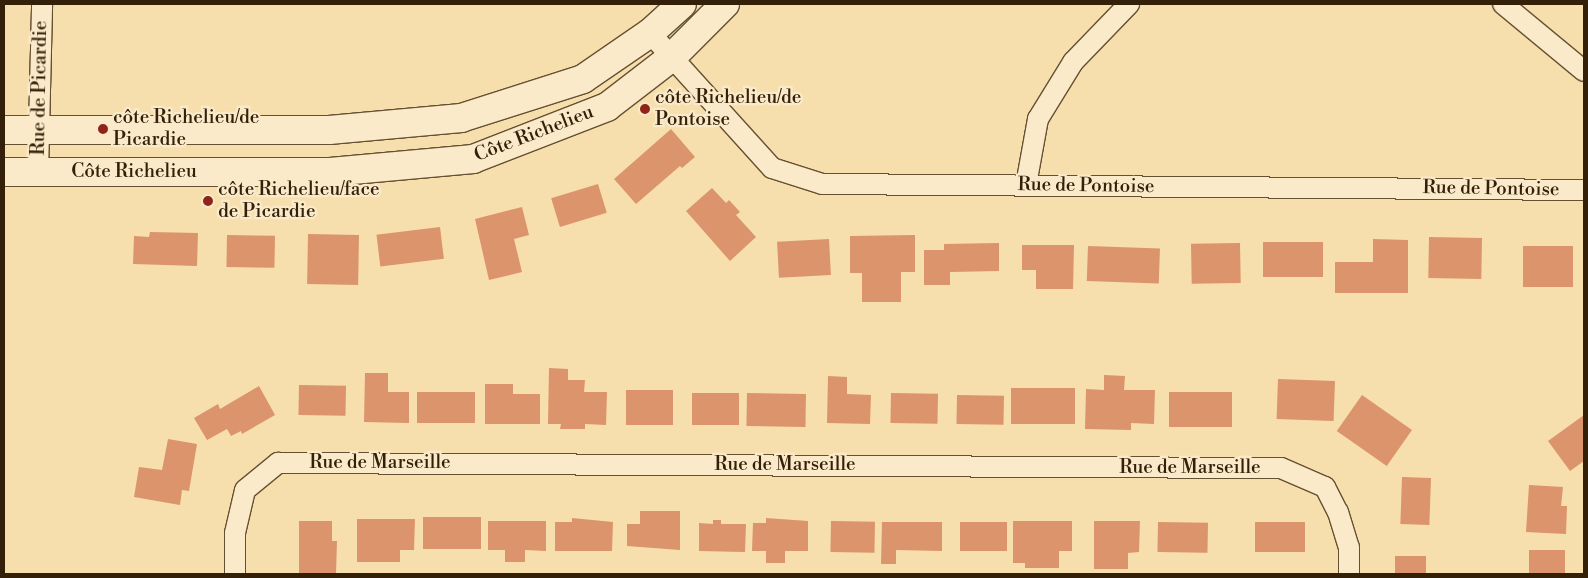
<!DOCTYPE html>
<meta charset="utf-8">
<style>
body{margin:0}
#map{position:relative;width:1588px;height:578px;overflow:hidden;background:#f7dead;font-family:"Libre Bodoni",serif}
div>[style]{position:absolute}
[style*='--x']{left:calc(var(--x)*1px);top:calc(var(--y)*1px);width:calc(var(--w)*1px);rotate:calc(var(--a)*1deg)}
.building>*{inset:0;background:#db946b;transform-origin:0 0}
.roads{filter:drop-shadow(1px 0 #655031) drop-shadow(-1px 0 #655031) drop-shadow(0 1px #655031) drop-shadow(0 -1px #655031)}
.street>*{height:20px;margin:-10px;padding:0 10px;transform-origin:10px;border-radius:10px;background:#faeaca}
.secondary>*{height:28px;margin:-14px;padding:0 14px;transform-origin:14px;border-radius:14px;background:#faeaca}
.dots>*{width:14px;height:14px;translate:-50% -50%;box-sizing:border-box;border:2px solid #faeaca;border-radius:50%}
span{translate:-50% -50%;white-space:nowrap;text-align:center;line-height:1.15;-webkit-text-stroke:4.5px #faeaca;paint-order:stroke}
.street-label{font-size:19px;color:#342008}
.poi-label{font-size:19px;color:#342008}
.left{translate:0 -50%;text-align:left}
.frame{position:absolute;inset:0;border:5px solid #342008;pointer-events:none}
</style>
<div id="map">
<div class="building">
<div style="clip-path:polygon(671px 129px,695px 157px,682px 168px,680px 166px,636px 204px,614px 179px)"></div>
<div style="left:598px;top:184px;width:30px;height:49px;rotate:73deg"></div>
<div style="clip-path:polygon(712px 188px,726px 203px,729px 200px,740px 212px,736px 215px,756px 237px,730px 261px,686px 211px)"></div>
<div style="clip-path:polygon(522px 207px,529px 235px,514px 239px,522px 272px,489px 280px,475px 219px)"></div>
<div style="left:440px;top:227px;width:32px;height:64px;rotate:83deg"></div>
<div style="clip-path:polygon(150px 232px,198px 233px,197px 266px,133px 264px,134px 236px,149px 237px)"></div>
<div style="left:308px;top:234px;width:51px;height:50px;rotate:1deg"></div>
<div style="left:227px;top:235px;width:48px;height:32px;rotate:1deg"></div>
<div style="clip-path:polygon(915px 235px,915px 272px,901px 272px,901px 302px,862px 302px,862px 273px,850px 273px,850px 236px)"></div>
<div style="left:1429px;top:237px;width:53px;height:41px;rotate:1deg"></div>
<div style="left:829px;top:239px;width:36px;height:52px;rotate:87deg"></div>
<div style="clip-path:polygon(1373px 239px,1408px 240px,1408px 293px,1335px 293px,1335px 262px,1373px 262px)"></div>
<div style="left:1323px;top:242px;width:35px;height:60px;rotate:90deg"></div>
<div style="clip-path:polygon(999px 243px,999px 271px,950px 272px,950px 285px,924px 285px,924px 250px,944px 250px,944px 244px)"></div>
<div style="left:1240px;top:243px;width:40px;height:49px;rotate:89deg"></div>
<div style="clip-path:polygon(1022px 245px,1074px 245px,1073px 289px,1036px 289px,1036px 270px,1022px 270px)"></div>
<div style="left:1088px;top:246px;width:72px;height:35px;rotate:2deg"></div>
<div style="left:1523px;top:246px;width:50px;height:41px"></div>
<div style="clip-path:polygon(549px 368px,568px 369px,568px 380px,585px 380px,584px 392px,607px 392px,606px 425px,585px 424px,585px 429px,560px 429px,561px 424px,548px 424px)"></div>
<div style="clip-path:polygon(365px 373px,388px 373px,388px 392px,409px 392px,409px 423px,364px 422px)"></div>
<div style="clip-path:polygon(1104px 375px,1125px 376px,1124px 390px,1155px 390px,1154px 424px,1131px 423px,1131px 430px,1085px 429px,1086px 389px,1104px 390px)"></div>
<div style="clip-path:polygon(828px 376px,847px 377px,847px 394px,871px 395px,870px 424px,827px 423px)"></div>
<div style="left:1278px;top:379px;width:57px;height:40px;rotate:2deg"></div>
<div style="clip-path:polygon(485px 384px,513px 384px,513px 394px,540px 394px,540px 424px,485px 424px)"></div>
<div style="left:299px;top:385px;width:47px;height:30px;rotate:1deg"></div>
<div style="clip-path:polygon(259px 386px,275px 415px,242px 434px,241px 431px,231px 436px,227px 429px,207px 440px,194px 418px,218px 404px,220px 409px)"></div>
<div style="left:1011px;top:388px;width:64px;height:36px"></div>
<div style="left:626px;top:390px;width:47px;height:35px"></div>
<div style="left:417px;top:392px;width:58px;height:31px"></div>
<div style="left:1169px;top:392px;width:63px;height:35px"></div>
<div style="left:692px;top:393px;width:47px;height:32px"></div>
<div style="left:747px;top:393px;width:59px;height:33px;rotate:1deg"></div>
<div style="left:891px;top:393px;width:47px;height:30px;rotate:1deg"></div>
<div style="left:957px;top:395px;width:47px;height:29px;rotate:1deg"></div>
<div style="left:1362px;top:395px;width:61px;height:44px;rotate:35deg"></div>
<div style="clip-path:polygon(1584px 415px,1584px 461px,1570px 471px,1548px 441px)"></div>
<div style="clip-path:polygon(168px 439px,197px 444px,189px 491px,182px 490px,180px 505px,134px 497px,139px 467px,162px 470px)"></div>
<div style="left:1402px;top:477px;width:29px;height:47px;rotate:2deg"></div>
<div style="clip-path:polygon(1529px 485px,1563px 487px,1561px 506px,1567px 506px,1566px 534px,1526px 532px)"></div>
<div style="clip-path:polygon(640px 511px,680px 511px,680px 550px,627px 546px,627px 524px,640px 524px)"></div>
<div style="left:423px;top:517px;width:58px;height:32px"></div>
<div style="clip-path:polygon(572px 518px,613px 522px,612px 551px,555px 551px,555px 522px,572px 522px)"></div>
<div style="clip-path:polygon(766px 518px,808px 521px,808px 551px,785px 551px,785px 563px,766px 563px,766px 551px,752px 551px,753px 523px,766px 523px)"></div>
<div style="clip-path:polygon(357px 519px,415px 519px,414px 550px,400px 550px,400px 562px,357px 562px)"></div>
<div style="clip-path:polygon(713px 520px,721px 520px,721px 524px,746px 524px,745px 552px,699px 551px,699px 523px,713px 524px)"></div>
<div style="clip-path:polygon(299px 521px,332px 521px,332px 541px,337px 541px,336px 574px,299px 574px)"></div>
<div style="clip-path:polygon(488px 521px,546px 521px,546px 551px,525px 550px,525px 562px,505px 562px,505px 550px,488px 550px)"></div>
<div style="left:831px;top:521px;width:44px;height:31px;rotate:1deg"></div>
<div style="clip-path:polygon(1013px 521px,1072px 521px,1072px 551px,1059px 551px,1059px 568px,1025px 568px,1025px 563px,1013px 563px)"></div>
<div style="clip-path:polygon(1094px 521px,1140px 521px,1139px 552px,1128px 553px,1128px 569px,1094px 569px)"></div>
<div style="clip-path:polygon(882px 522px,942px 522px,942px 551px,896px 550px,896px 564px,881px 564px)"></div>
<div style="left:960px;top:522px;width:47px;height:29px"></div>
<div style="left:1158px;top:522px;width:50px;height:30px;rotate:1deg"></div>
<div style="left:1255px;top:522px;width:50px;height:30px"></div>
<div style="left:1565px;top:550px;width:24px;height:36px;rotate:90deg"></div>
<div style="left:1426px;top:556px;width:18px;height:31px;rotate:90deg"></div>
</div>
<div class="roads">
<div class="street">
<div style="--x:1503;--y:4;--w:105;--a:39.6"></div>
<div style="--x:650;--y:33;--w:182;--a:47.9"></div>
<div style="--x:772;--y:168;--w:52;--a:17.7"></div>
<div style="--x:822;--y:184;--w:762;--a:0.45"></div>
<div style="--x:38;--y:172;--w:168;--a:-88.6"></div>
<div style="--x:1026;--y:185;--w:67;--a:-79.7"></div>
<div style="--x:1038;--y:119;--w:67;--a:-58.4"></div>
<div style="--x:1073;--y:62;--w:81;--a:-46"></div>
<div style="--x:235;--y:574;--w:41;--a:-90"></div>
<div style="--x:235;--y:533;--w:44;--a:-76.9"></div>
<div style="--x:245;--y:490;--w:43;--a:-39.3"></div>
<div style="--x:278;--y:463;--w:1003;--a:0.29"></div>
<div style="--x:1281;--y:468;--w:48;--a:23.4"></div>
<div style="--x:1325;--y:487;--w:28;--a:63"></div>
<div style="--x:1338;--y:512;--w:37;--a:73"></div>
<div style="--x:1349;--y:547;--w:27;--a:90"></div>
</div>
<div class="secondary">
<div style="--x:4;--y:130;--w:325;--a:0"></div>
<div style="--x:329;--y:130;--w:133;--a:-5.2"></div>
<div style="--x:461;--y:118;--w:128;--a:-17.7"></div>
<div style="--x:583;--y:79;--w:81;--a:-34.5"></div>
<div style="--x:650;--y:33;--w:43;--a:-42.2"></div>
<div style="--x:4;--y:172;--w:326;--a:0"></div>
<div style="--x:330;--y:172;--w:144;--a:-5.2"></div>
<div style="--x:473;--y:159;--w:144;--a:-21.2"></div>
<div style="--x:607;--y:107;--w:82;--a:-37.6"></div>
<div style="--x:672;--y:57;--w:75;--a:-45"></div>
</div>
</div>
<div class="dots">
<div style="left:645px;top:109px;background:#8f2418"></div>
<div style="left:103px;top:129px;background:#8f2418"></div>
<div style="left:208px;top:201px;background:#8f2418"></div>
</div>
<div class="street-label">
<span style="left:40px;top:88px;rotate:-89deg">Rue de Picardie</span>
<span style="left:534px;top:134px;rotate:-21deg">Côte Richelieu</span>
<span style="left:134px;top:172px">Côte Richelieu</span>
<span style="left:1086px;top:186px;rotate:1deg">Rue de Pontoise</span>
<span style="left:1491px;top:189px;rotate:1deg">Rue de Pontoise</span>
<span style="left:380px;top:463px">Rue de Marseille</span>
<span style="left:785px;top:465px">Rue de Marseille</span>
<span style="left:1190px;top:468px">Rue de Marseille</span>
</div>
<div class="poi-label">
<span class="left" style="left:655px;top:109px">côte Richelieu/de<br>Pontoise</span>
<span class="left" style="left:113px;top:129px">côte Richelieu/de<br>Picardie</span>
<span class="left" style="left:218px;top:201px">côte Richelieu/face<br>de Picardie</span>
</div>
<div class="frame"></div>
</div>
